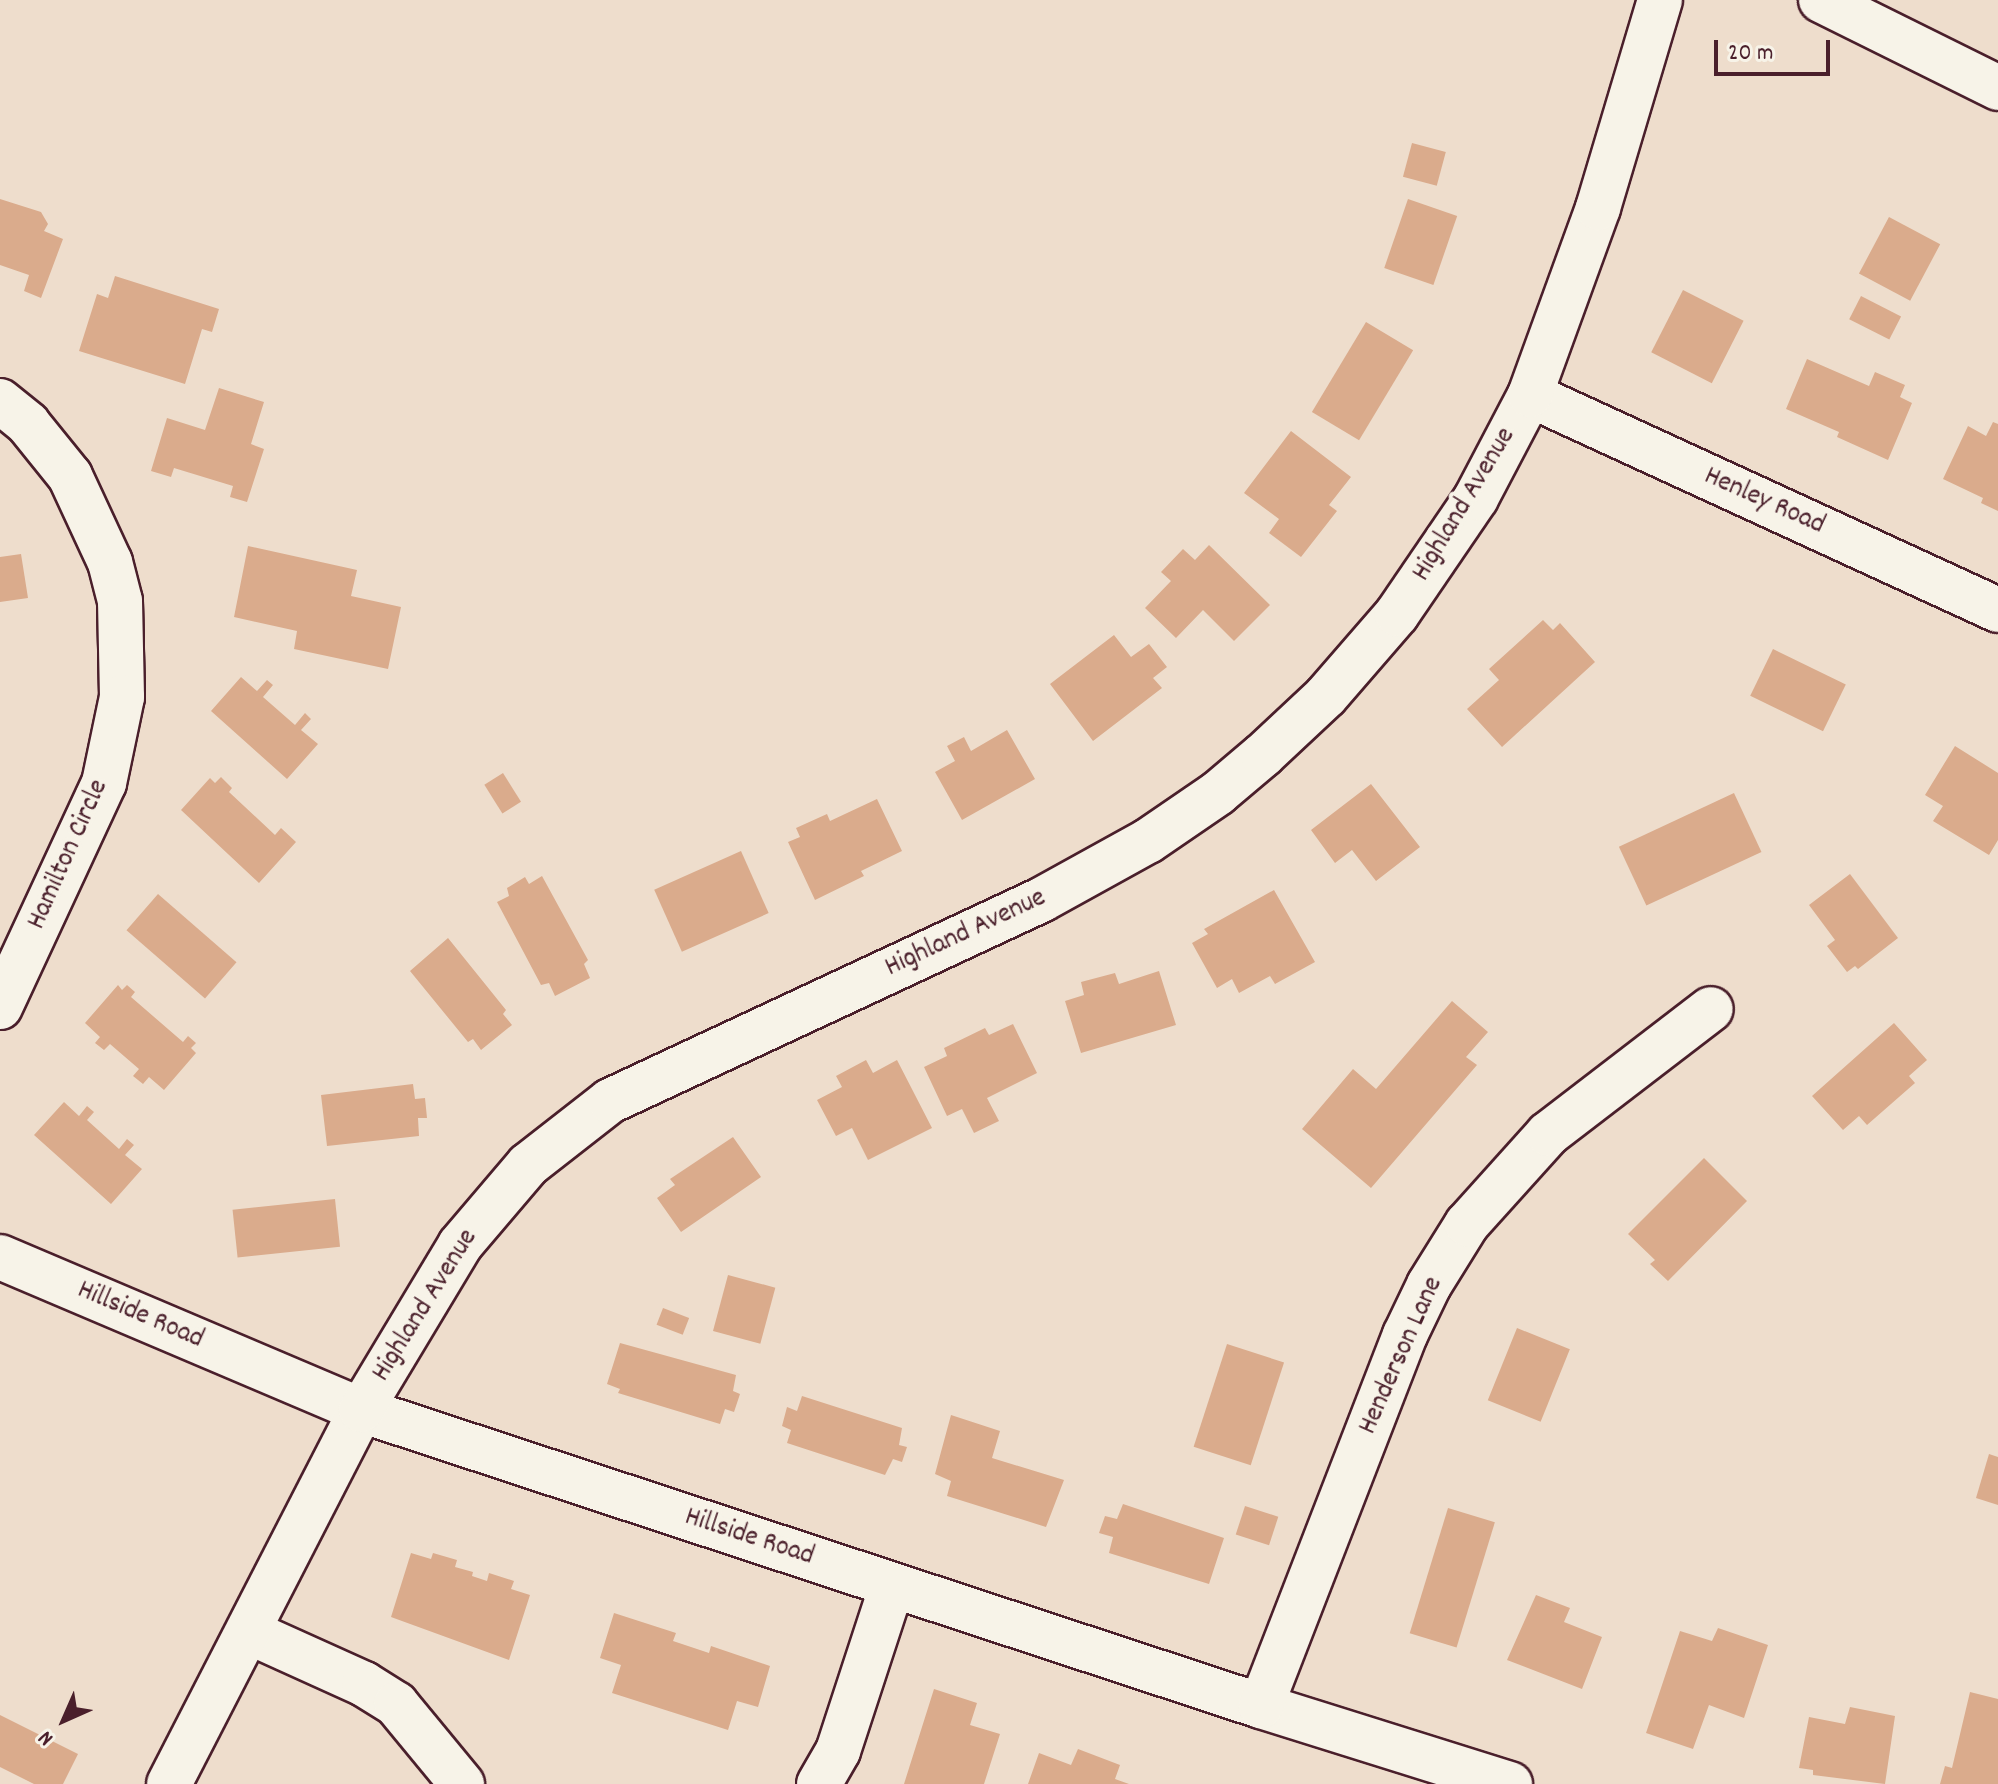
<!DOCTYPE html>
<style>
body{margin:0}
#map{position:relative;width:1998px;height:1784px;overflow:hidden;background:#edc;font-family:Dekko,sans-serif}
div>[style]{position:absolute}
[style*='--x']{left:calc(var(--x)*1px);top:calc(var(--y)*1px);width:calc(var(--w)*1px);rotate:calc(var(--a)*1deg)}
.building>*{inset:0;background:#daab8c;transform-origin:0 0}
.roads{filter:drop-shadow(2px 0 #4a1f2b) drop-shadow(-2px 0 #4a1f2b) drop-shadow(0 2px #4a1f2b) drop-shadow(0 -2px #4a1f2b)}
.minor>*{height:44px;margin:-22px;padding:0 22px;transform-origin:22px;border-radius:22px;background:#f7f3e8}
span{translate:-50% -50%;white-space:nowrap;text-align:center;line-height:1.15;-webkit-text-stroke:8px #f7f3e8;paint-order:stroke}
.street-label{font-size:28px;color:#4a1f2b}
.north{position:absolute;left:24px;top:1680px;width:80px;height:80px;-webkit-text-stroke:6px #f7f3e8;paint-order:stroke;rotate:225deg;font-size:22px;font-weight:700;line-height:32px;text-align:center;color:#4a1f2b}
.north::after{content:'';display:block;margin:auto;width:28px;height:36px;background:#4a1f2b;clip-path:polygon(50% 0,100% 100%,50% 72%,0 100%)}
.scale{position:absolute;left:1714px;top:40px;width:116px;height:36px;box-sizing:border-box;border:4px solid #4a1f2b;border-top:0;padding-left:10px;font-size:24px;line-height:28px;white-space:nowrap;color:#4a1f2b;-webkit-text-stroke:6px #f7f3e8;paint-order:stroke}
</style>
<div id="map">
<div class="building">
<div style="left:1412px;top:143px;width:35px;height:35px;rotate:15deg"></div>
<div style="clip-path:polygon(0 199px,41px 212px,48px 224px,44px 231px,63px 239px,41px 298px,24px 291px,29px 275px,0 265px)"></div>
<div style="left:1408px;top:199px;width:52px;height:73px;rotate:19deg"></div>
<div style="left:1889px;top:217px;width:58px;height:64px;rotate:28deg"></div>
<div style="clip-path:polygon(115px 276px,219px 309px,212px 332px,202px 329px,185px 384px,79px 351px,97px 294px,108px 298px)"></div>
<div style="left:1683px;top:290px;width:68px;height:70px;rotate:27deg"></div>
<div style="left:1861px;top:296px;width:45px;height:26px;rotate:27deg"></div>
<div style="left:1366px;top:322px;width:55px;height:105px;rotate:31deg"></div>
<div style="clip-path:polygon(1807px 359px,1869px 386px,1875px 372px,1905px 385px,1900px 397px,1912px 403px,1888px 460px,1837px 437px,1839px 432px,1786px 409px)"></div>
<div style="clip-path:polygon(219px 388px,264px 402px,251px 444px,264px 449px,247px 502px,230px 497px,233px 486px,174px 468px,171px 477px,151px 471px,167px 418px,205px 430px)"></div>
<div style="clip-path:polygon(1993px 422px,1998px 424px,1998px 511px,1981px 503px,1983px 498px,1943px 479px,1968px 426px,1986px 436px)"></div>
<div style="clip-path:polygon(1291px 431px,1351px 477px,1329px 505px,1337px 511px,1301px 557px,1269px 533px,1279px 519px,1244px 493px)"></div>
<div style="clip-path:polygon(1209px 545px,1270px 605px,1234px 641px,1203px 610px,1176px 638px,1145px 608px,1171px 581px,1161px 572px,1183px 549px,1195px 560px)"></div>
<div style="clip-path:polygon(248px 546px,357px 570px,351px 596px,401px 607px,388px 669px,294px 649px,297px 631px,234px 617px)"></div>
<div style="clip-path:polygon(21px 554px,28px 598px,0 602px,0 557px)"></div>
<div style="clip-path:polygon(1543px 620px,1553px 630px,1560px 623px,1595px 662px,1502px 747px,1467px 709px,1499px 680px,1489px 669px)"></div>
<div style="clip-path:polygon(1114px 635px,1131px 657px,1149px 644px,1167px 667px,1153px 678px,1162px 688px,1093px 741px,1050px 684px)"></div>
<div style="left:1773px;top:649px;width:81px;height:52px;rotate:26deg"></div>
<div style="clip-path:polygon(241px 677px,257px 691px,267px 680px,273px 685px,263px 697px,295px 725px,305px 713px,311px 719px,301px 730px,318px 744px,287px 779px,211px 711px)"></div>
<div style="clip-path:polygon(1007px 730px,1035px 779px,962px 820px,935px 772px,955px 761px,947px 746px,964px 737px,971px 751px)"></div>
<div style="clip-path:polygon(1955px 746px,1998px 773px,1998px 840px,1989px 855px,1933px 821px,1943px 806px,1925px 795px)"></div>
<div style="left:503px;top:773px;width:34px;height:22px;rotate:58deg"></div>
<div style="clip-path:polygon(221px 777px,232px 788px,229px 792px,275px 835px,281px 828px,296px 842px,259px 883px,181px 810px,210px 778px,215px 783px)"></div>
<div style="clip-path:polygon(1371px 784px,1420px 847px,1376px 881px,1352px 850px,1335px 863px,1311px 830px)"></div>
<div style="left:1734px;top:793px;width:65px;height:127px;rotate:65deg"></div>
<div style="clip-path:polygon(877px 799px,902px 851px,861px 871px,864px 876px,815px 900px,788px 842px,800px 837px,796px 828px,827px 814px,830px 821px)"></div>
<div style="left:741px;top:851px;width:68px;height:95px;rotate:66deg"></div>
<div style="clip-path:polygon(1850px 874px,1898px 938px,1858px 969px,1855px 966px,1847px 972px,1827px 946px,1835px 940px,1809px 905px)"></div>
<div style="clip-path:polygon(542px 876px,588px 960px,584px 964px,590px 978px,555px 996px,549px 983px,541px 985px,497px 902px,509px 896px,507px 888px,525px 877px,529px 884px)"></div>
<div style="clip-path:polygon(1274px 890px,1315px 962px,1275px 984px,1270px 976px,1239px 993px,1232px 979px,1217px 988px,1192px 943px,1208px 934px,1204px 929px)"></div>
<div style="left:158px;top:894px;width:104px;height:48px;rotate:41deg"></div>
<div style="clip-path:polygon(448px 938px,506px 1010px,503px 1014px,512px 1025px,481px 1050px,473px 1039px,468px 1042px,410px 971px)"></div>
<div style="clip-path:polygon(1159px 971px,1176px 1025px,1081px 1053px,1065px 1001px,1084px 995px,1081px 982px,1115px 973px,1119px 984px)"></div>
<div style="clip-path:polygon(118px 985px,122px 990px,127px 985px,135px 992px,131px 997px,183px 1042px,188px 1036px,196px 1043px,191px 1048px,196px 1053px,164px 1090px,149px 1077px,143px 1084px,133px 1076px,139px 1069px,110px 1044px,104px 1050px,95px 1043px,100px 1037px,85px 1023px)"></div>
<div style="clip-path:polygon(1452px 1001px,1488px 1032px,1466px 1057px,1477px 1065px,1371px 1188px,1302px 1129px,1353px 1069px,1376px 1089px)"></div>
<div style="clip-path:polygon(1894px 1023px,1927px 1060px,1909px 1076px,1915px 1083px,1867px 1125px,1859px 1116px,1843px 1130px,1812px 1096px)"></div>
<div style="clip-path:polygon(1013px 1024px,1037px 1073px,987px 1098px,999px 1121px,974px 1133px,962px 1109px,947px 1116px,924px 1067px,947px 1056px,944px 1048px,985px 1028px,989px 1035px)"></div>
<div style="clip-path:polygon(866px 1060px,873px 1073px,897px 1060px,932px 1128px,868px 1160px,852px 1128px,836px 1136px,817px 1100px,842px 1087px,836px 1076px)"></div>
<div style="clip-path:polygon(413px 1084px,415px 1099px,425px 1098px,427px 1118px,418px 1118px,419px 1136px,327px 1146px,321px 1095px)"></div>
<div style="clip-path:polygon(64px 1102px,79px 1116px,87px 1106px,94px 1112px,87px 1120px,119px 1149px,127px 1139px,134px 1145px,125px 1155px,142px 1169px,111px 1204px,34px 1135px)"></div>
<div style="clip-path:polygon(733px 1137px,761px 1177px,681px 1232px,657px 1198px,675px 1185px,670px 1179px)"></div>
<div style="clip-path:polygon(1704px 1158px,1747px 1201px,1668px 1281px,1650px 1264px,1655px 1260px,1628px 1234px)"></div>
<div style="left:335px;top:1199px;width:48px;height:103px;rotate:84deg"></div>
<div style="left:728px;top:1275px;width:49px;height:58px;rotate:15deg"></div>
<div style="left:663px;top:1308px;width:28px;height:18px;rotate:21deg"></div>
<div style="left:1517px;top:1328px;width:57px;height:78px;rotate:22deg"></div>
<div style="clip-path:polygon(620px 1343px,736px 1375px,733px 1391px,740px 1394px,734px 1412px,725px 1409px,720px 1424px,618px 1393px,620px 1389px,607px 1384px)"></div>
<div style="left:1227px;top:1344px;width:60px;height:108px;rotate:18deg"></div>
<div style="clip-path:polygon(802px 1396px,902px 1428px,899px 1445px,907px 1447px,902px 1462px,893px 1459px,885px 1475px,787px 1443px,791px 1430px,782px 1426px,787px 1407px,797px 1411px)"></div>
<div style="clip-path:polygon(951px 1415px,1000px 1431px,992px 1458px,1064px 1480px,1046px 1527px,947px 1496px,951px 1481px,935px 1474px)"></div>
<div style="clip-path:polygon(1989px 1454px,1998px 1457px,1998px 1505px,1976px 1498px)"></div>
<div style="clip-path:polygon(1123px 1504px,1224px 1538px,1209px 1584px,1109px 1553px,1113px 1537px,1099px 1533px,1105px 1516px,1117px 1519px)"></div>
<div style="left:1245px;top:1506px;width:35px;height:30px;rotate:18deg"></div>
<div style="left:1448px;top:1508px;width:49px;height:131px;rotate:17deg"></div>
<div style="clip-path:polygon(411px 1553px,431px 1559px,433px 1553px,457px 1560px,455px 1567px,473px 1572px,472px 1576px,487px 1581px,489px 1573px,514px 1581px,511px 1589px,530px 1595px,509px 1660px,391px 1617px)"></div>
<div style="clip-path:polygon(1536px 1595px,1570px 1608px,1564px 1622px,1602px 1637px,1582px 1689px,1507px 1660px)"></div>
<div style="clip-path:polygon(614px 1613px,676px 1633px,673px 1641px,709px 1653px,711px 1646px,770px 1666px,758px 1707px,737px 1701px,728px 1730px,612px 1693px,621px 1665px,600px 1658px)"></div>
<div style="clip-path:polygon(1718px 1628px,1768px 1645px,1744px 1718px,1709px 1705px,1693px 1749px,1646px 1733px,1680px 1631px,1712px 1641px)"></div>
<div style="clip-path:polygon(934px 1689px,977px 1703px,970px 1725px,1000px 1734px,984px 1784px,904px 1784px)"></div>
<div style="clip-path:polygon(1970px 1692px,1998px 1699px,1998px 1784px,1940px 1784px,1945px 1766px,1952px 1768px)"></div>
<div style="clip-path:polygon(1850px 1707px,1895px 1716px,1885px 1784px,1813px 1775px,1813px 1770px,1799px 1768px,1809px 1717px,1845px 1724px)"></div>
<div style="clip-path:polygon(0 1715px,78px 1754px,63px 1784px,34px 1784px,0 1767px)"></div>
<div style="clip-path:polygon(1078px 1749px,1120px 1765px,1115px 1779px,1129px 1784px,1028px 1784px,1039px 1753px,1071px 1765px)"></div>
</div>
<div class="roads">
<div class="minor">
<div style="--x:1821;--y:0;--w:198;--a:26.4"></div>
<div style="--x:1530;--y:395;--w:515;--a:24.67"></div>
<div style="--x:0;--y:401;--w:36;--a:39"></div>
<div style="--x:28;--y:424;--w:67;--a:51.1"></div>
<div style="--x:70;--y:476;--w:95;--a:65.1"></div>
<div style="--x:110;--y:562;--w:40;--a:75.6"></div>
<div style="--x:120;--y:601;--w:96;--a:88.8"></div>
<div style="--x:122;--y:697;--w:88;--a:101.8"></div>
<div style="--x:104;--y:783;--w:247;--a:114.9"></div>
<div style="--x:0;--y:1257;--w:392;--a:23"></div>
<div style="--x:361;--y:1410;--w:947;--a:18.21"></div>
<div style="--x:1261;--y:1706;--w:261;--a:17.4"></div>
<div style="--x:249;--y:1632;--w:126;--a:24.3"></div>
<div style="--x:364;--y:1684;--w:38;--a:32"></div>
<div style="--x:396;--y:1704;--w:104;--a:50.5"></div>
<div style="--x:1261;--y:1706;--w:398;--a:-68.8"></div>
<div style="--x:1405;--y:1335;--w:55;--a:-64.4"></div>
<div style="--x:1429;--y:1285;--w:72;--a:-58.1"></div>
<div style="--x:1467;--y:1224;--w:121;--a:-48"></div>
<div style="--x:1548;--y:1134;--w:205;--a:-37.5"></div>
<div style="--x:169;--y:1784;--w:420;--a:-62.8"></div>
<div style="--x:361;--y:1410;--w:192;--a:-59"></div>
<div style="--x:460;--y:1245;--w:105;--a:-49.6"></div>
<div style="--x:528;--y:1165;--w:104;--a:-38"></div>
<div style="--x:610;--y:1101;--w:476;--a:-25"></div>
<div style="--x:1041;--y:900;--w:122;--a:-28.9"></div>
<div style="--x:1148;--y:841;--w:85;--a:-34.4"></div>
<div style="--x:1218;--y:793;--w:59;--a:-40.2"></div>
<div style="--x:1263;--y:755;--w:86;--a:-43.1"></div>
<div style="--x:1326;--y:696;--w:108;--a:-49.1"></div>
<div style="--x:1397;--y:614;--w:140;--a:-55.7"></div>
<div style="--x:1476;--y:498;--w:116;--a:-62.3"></div>
<div style="--x:1530;--y:395;--w:199;--a:-70"></div>
<div style="--x:1598;--y:208;--w:217;--a:-73.4"></div>
<div style="--x:819;--y:1784;--w:38;--a:-60"></div>
<div style="--x:838;--y:1751;--w:174;--a:-71.9"></div>
</div>
</div>
<div class="street-label">
<span style="left:1764px;top:502px;rotate:24deg">Henley Road</span>
<span style="left:1465px;top:505px;rotate:-59deg">Highland Avenue</span>
<span style="left:69px;top:855px;rotate:-66deg">Hamilton Circle</span>
<span style="left:966px;top:934px;rotate:-25deg">Highland Avenue</span>
<span style="left:426px;top:1306px;rotate:-58deg">Highland Avenue</span>
<span style="left:140px;top:1316px;rotate:23deg">Hillside Road</span>
<span style="left:1402px;top:1356px;rotate:-66deg">Henderson Lane</span>
<span style="left:749px;top:1538px;rotate:18deg">Hillside Road</span>
</div>
<div class="north">N</div>
<div class="scale">20 m</div>
</div>
